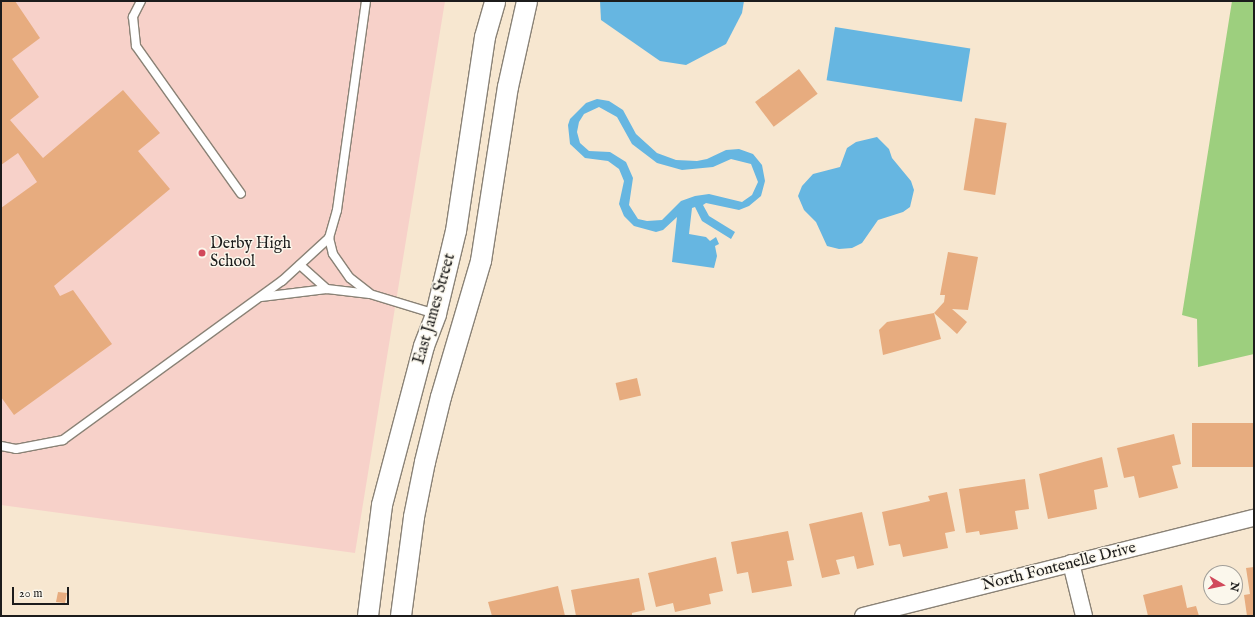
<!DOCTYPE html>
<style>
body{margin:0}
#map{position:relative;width:1255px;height:617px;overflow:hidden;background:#f7e7d0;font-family:"IM FELL English",serif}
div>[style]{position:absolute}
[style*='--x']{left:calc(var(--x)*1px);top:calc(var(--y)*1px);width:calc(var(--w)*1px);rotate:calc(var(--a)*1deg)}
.built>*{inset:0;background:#f7d1c9}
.green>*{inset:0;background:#9dcf7e}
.water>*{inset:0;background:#66b6e1;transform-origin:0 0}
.building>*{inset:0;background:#e7ac7f;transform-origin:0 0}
.roads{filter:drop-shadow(1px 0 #8a8276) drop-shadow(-1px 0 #8a8276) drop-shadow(0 1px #8a8276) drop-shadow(0 -1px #8a8276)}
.service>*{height:8px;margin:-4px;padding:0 4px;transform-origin:4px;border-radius:4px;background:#fff}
.minor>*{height:16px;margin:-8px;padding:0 8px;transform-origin:8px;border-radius:8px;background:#fff}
.tertiary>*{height:20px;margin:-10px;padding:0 10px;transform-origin:10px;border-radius:10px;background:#fff}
.dots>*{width:11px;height:11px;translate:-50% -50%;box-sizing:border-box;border:2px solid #fbf7ec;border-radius:50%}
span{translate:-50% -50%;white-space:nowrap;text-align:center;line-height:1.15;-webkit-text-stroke:3px #fbf7ec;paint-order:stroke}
.poi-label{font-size:16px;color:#1c1c1c}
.left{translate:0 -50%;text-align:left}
.street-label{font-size:16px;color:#1c1c1c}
.frame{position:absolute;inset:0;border:2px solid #1c1c1c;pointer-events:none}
.north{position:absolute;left:1203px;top:565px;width:40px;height:40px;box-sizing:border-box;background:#fbf7ec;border:1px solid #a29f99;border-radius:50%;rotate:99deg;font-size:11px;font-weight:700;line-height:16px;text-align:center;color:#1c1c1c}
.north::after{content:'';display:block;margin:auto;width:14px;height:18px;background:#d1495b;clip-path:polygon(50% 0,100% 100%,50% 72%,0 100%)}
.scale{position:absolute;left:12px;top:587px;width:57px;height:18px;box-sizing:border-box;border:2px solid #1c1c1c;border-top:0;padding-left:5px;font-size:12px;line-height:14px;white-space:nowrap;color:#1c1c1c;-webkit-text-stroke:3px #fbf7ec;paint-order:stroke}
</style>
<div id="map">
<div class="built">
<div style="clip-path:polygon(1px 1px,445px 1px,355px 553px,1px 505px)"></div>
</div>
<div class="green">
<div style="clip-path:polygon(1232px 1px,1254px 1px,1254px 354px,1198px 367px,1197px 319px,1182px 315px)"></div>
</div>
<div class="water">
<div style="clip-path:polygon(600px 1px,744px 1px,742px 13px,726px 44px,686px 65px,660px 61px,601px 20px)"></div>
<div style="left:835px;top:27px;width:137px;height:54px;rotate:9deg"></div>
<div style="clip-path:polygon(evenodd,597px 99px,609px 101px,623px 110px,636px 134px,657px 153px,676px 160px,697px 161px,707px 159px,726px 150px,739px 149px,753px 154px,762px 165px,765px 181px,761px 196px,749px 206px,739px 210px,706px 203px,703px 205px,709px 216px,735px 232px,731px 239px,702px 221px,695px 207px,692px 208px,689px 234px,706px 237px,710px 241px,716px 237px,719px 244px,715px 246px,717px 256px,714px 268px,672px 262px,677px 217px,663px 230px,656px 232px,634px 226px,624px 216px,619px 204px,624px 181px,619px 169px,608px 161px,585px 158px,570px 144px,568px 125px,570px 119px,586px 103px,597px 99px,599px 107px,617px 117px,632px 144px,657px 163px,682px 170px,713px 167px,731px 159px,751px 164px,758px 182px,752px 195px,742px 202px,709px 194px,695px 196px,681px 201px,662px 220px,647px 221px,638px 219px,629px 205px,633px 178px,626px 162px,610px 152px,589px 151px,580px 143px,577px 132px,579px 122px,584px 114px,599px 107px)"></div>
<div style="clip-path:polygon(877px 137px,889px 149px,892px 158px,911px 181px,914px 190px,910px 207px,903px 212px,878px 220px,862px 243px,852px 248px,839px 249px,827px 246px,816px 222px,804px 210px,798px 196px,802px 186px,813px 174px,840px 167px,847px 148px,856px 142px)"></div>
</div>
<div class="building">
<div style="clip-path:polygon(1px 1px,15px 1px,40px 38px,12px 59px,39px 97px,10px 120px,43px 158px,123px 90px,160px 133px,138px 151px,170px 189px,54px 286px,60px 296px,73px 290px,112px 344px,14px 415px,1px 397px,1px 208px,37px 182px,18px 153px,1px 165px)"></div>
<div style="left:799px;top:69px;width:31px;height:55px;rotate:53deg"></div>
<div style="left:975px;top:118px;width:32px;height:73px;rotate:9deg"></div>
<div style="clip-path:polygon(948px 252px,978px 257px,968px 310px,952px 309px,967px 322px,957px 334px,934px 313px,944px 302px,945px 295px,940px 295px)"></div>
<div style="clip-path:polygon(934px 313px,941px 339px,883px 355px,879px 330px,887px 322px)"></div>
<div style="left:637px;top:378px;width:18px;height:22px;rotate:77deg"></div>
<div style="left:1254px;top:423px;width:44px;height:62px;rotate:90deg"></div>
<div style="clip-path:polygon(1174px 434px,1181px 464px,1172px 466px,1178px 488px,1139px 498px,1134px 476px,1124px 478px,1117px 448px)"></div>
<div style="clip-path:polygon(1102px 457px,1108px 487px,1094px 490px,1097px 509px,1048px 519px,1039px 474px)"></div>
<div style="clip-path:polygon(1025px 479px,1029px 509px,1015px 511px,1018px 529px,980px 535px,979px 531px,966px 533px,959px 489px)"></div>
<div style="clip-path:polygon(947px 492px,955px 531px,945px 533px,948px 548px,903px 557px,900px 544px,889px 546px,882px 512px,930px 501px,928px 496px)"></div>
<div style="clip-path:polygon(862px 512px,874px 565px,857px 569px,854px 556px,836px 560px,840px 574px,822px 578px,809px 524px)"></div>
<div style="clip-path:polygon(788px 531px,794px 560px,787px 561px,792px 586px,752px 593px,748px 572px,737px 574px,731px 542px)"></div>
<div style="clip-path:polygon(716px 557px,723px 591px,709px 594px,711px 604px,675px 612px,673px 603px,656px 607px,648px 573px)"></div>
<div style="clip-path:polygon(1254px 567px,1254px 616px,1247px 616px,1244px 595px,1250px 594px,1246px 568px)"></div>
<div style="clip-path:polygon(639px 578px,645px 610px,632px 613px,632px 616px,576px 616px,571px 590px)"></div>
<div style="clip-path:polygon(1182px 585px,1187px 608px,1196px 606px,1199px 616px,1148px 616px,1143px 595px)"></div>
<div style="clip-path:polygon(558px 586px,565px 616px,492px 616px,488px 602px)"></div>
<div style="clip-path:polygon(58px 592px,67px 593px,65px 603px,56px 602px)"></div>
</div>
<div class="roads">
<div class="service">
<div style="--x:141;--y:1;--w:18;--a:117"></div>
<div style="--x:133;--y:17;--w:29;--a:84"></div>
<div style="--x:136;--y:46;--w:181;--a:54.6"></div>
<div style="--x:329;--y:238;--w:16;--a:76"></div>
<div style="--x:333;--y:254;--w:29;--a:55"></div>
<div style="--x:350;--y:278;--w:24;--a:38"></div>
<div style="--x:300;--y:265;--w:36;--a:42"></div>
<div style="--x:327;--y:289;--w:43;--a:6.6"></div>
<div style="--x:370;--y:294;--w:69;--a:16.9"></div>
<div style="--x:261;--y:297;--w:66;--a:-6.9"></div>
<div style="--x:1;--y:446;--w:15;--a:11"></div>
<div style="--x:16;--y:449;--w:48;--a:-10.8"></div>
<div style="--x:63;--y:440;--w:271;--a:-36"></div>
<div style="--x:282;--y:281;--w:64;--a:-42.5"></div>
<div style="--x:329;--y:238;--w:29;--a:-74"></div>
<div style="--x:337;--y:210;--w:211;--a:-82.1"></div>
</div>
<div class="minor">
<div style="--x:1071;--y:563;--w:55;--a:76.2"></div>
<div style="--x:863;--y:616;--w:403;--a:-14.1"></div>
</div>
<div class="tertiary">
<div style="--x:368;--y:616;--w:112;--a:-82.8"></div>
<div style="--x:382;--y:505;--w:164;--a:-75.2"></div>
<div style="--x:424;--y:346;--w:34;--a:-69"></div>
<div style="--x:436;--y:314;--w:85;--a:-76.5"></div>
<div style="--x:456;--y:231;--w:196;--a:-81.5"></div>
<div style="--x:485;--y:37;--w:37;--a:-74"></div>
<div style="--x:401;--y:616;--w:100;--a:-82.5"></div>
<div style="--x:414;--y:517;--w:56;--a:-78.7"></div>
<div style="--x:425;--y:462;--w:67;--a:-76.2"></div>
<div style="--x:441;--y:397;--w:142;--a:-73.6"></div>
<div style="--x:481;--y:261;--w:176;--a:-81.2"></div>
<div style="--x:508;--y:87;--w:88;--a:-77.5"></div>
</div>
</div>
<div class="dots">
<div style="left:202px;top:253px;background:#d1495b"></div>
</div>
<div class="poi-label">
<span class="left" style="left:210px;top:253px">Derby High<br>School</span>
</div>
<div class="street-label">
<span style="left:435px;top:309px;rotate:-74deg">East James Street</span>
<span style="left:1059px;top:567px;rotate:-14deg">North Fontenelle Drive</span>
</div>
<div class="frame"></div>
<div class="north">N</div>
<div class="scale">20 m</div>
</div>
